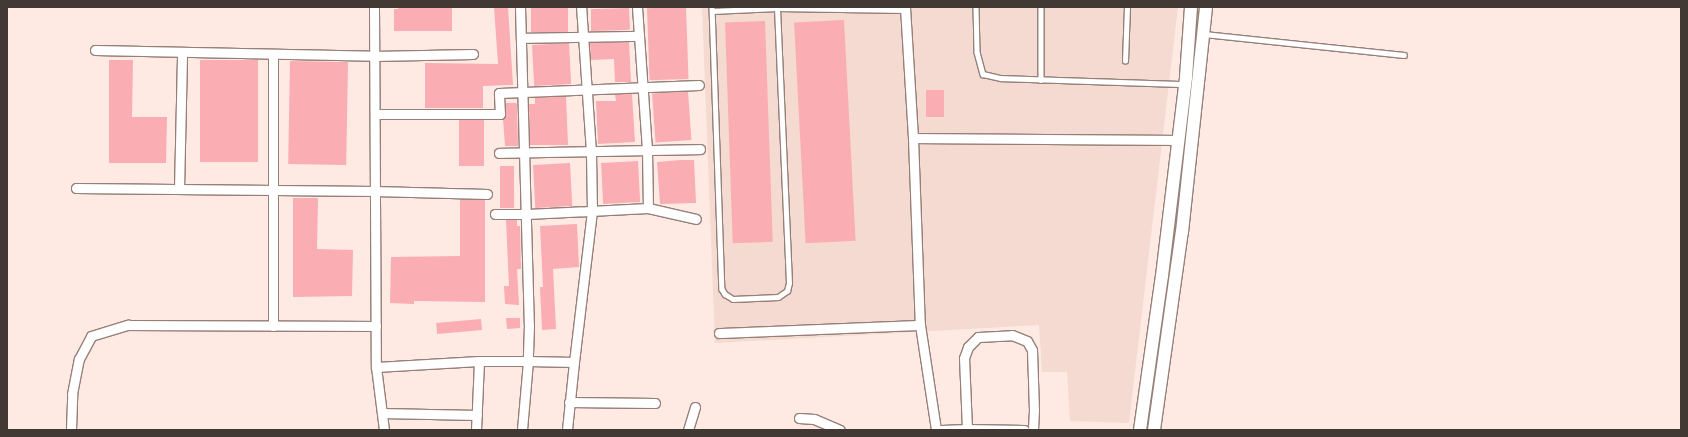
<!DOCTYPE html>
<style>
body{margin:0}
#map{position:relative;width:1688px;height:437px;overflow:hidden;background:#feeae3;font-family:Poppins,sans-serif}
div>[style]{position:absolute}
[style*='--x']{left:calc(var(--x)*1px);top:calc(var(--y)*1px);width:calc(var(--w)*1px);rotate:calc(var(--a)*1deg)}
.built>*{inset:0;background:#f4dad1}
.building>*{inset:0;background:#faadb3;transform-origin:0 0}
.roads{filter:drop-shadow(1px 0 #958078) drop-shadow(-1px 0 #958078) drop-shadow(0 1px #958078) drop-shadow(0 -1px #958078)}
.service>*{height:4.5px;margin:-2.25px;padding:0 2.25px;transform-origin:2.25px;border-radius:2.25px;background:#fff}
.minor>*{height:9px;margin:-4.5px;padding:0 4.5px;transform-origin:4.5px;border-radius:4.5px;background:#fff}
.tertiary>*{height:12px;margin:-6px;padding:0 6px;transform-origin:6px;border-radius:6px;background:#fff}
span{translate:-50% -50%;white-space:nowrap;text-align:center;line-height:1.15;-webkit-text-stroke:3px #fcfcfc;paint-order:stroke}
.frame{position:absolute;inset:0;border:8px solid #423935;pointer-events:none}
</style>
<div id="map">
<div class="built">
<div style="clip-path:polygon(702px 7px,1178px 7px,1129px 423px,1070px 421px,1067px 372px,1042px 372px,1039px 325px,715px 343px)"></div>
</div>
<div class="building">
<div style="clip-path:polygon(398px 7px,452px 7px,452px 31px,394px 31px,394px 9px,398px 9px)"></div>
<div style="clip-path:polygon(494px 7px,508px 7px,513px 85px,483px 86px,483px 108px,425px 108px,425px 63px,498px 64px)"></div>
<div style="left:531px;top:7px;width:37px;height:25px"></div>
<div style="left:686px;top:7px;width:72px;height:39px;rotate:88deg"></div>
<div style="clip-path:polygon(629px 8px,630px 29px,628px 30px,591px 31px,591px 9px)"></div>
<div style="left:844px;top:20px;width:221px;height:50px;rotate:87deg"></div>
<div style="left:765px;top:21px;width:221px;height:40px;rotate:88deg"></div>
<div style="clip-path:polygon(629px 42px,631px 82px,615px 82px,614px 59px,591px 60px,590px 43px)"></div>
<div style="left:569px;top:43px;width:41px;height:37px;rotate:87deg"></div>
<div style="clip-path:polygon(109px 60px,133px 60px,132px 117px,167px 117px,166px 163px,109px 163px)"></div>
<div style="left:200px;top:60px;width:58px;height:102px"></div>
<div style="left:290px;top:61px;width:58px;height:103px;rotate:1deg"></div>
<div style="left:926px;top:90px;width:18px;height:27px"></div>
<div style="left:688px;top:91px;width:49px;height:36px;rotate:86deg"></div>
<div style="clip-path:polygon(615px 94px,632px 94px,635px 142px,598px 144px,596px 101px,616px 101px)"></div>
<div style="clip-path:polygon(566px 96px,568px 145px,530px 145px,529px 104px,535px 104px,535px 98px)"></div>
<div style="clip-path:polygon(506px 103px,516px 103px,517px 105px,518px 146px,505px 146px,503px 119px,506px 114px)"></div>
<div style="left:459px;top:120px;width:25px;height:46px"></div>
<div style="clip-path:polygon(680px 160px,694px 160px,696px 203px,660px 204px,657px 162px)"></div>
<div style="left:638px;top:161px;width:41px;height:37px;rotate:87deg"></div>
<div style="left:570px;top:163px;width:43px;height:37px;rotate:87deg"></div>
<div style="left:500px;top:166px;width:14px;height:42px"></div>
<div style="clip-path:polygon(293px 198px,318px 198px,317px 249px,353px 250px,352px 296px,293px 297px)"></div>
<div style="clip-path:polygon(460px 199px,485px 200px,485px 302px,414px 301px,414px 304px,390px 303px,391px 257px,460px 256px)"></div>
<div style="clip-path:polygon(506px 220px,517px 220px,517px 226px,520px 226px,521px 269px,517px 269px,519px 305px,505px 304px,504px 286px,509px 286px)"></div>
<div style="clip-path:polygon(577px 224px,579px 267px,553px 269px,556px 329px,542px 330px,540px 287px,543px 287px,540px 226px)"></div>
<div style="clip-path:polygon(506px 318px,520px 318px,520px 328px,507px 329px)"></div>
<div style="left:481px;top:319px;width:11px;height:45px;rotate:85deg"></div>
</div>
<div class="roads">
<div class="service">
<div style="--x:712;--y:7;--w:282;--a:88"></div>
<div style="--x:722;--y:289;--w:6;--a:59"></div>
<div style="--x:725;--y:294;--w:9;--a:32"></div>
<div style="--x:733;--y:299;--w:45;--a:-2.5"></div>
<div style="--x:778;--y:297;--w:11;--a:-34"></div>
<div style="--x:787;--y:291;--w:8;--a:-76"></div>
<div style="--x:789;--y:283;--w:276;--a:-92.5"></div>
<div style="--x:976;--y:7;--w:45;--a:88.7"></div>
<div style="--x:977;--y:52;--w:23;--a:75"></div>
<div style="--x:983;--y:74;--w:18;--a:13"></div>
<div style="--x:1001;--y:78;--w:184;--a:1.9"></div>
<div style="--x:1041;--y:7;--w:73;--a:90"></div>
<div style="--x:712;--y:11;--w:65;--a:-2.6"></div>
<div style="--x:777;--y:8;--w:128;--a:0.9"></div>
<div style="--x:1204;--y:34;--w:201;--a:6"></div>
<div style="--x:1125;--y:61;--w:54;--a:-87.9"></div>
</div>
<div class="minor">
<div style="--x:374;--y:7;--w:360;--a:89.7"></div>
<div style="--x:520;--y:7;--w:318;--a:88.4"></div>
<div style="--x:529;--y:325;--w:36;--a:92"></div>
<div style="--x:528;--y:361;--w:69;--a:95"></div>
<div style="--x:637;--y:7;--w:144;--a:86"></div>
<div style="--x:647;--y:151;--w:57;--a:89"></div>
<div style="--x:905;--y:7;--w:131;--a:86.5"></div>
<div style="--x:913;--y:138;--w:187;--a:87.9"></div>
<div style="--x:920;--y:325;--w:106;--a:81.3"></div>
<div style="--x:521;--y:38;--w:118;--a:-1"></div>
<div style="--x:95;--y:50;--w:279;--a:1.2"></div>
<div style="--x:374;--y:56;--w:99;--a:-1.2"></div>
<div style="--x:375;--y:114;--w:125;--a:0"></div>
<div style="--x:500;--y:114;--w:21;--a:-93"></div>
<div style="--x:499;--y:93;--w:200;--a:-2.3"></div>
<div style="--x:913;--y:138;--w:265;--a:0.4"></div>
<div style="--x:499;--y:153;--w:201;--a:-1.1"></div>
<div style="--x:76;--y:188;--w:298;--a:0.6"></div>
<div style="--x:374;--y:191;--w:113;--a:1.5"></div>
<div style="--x:179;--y:189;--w:137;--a:-88.7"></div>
<div style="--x:495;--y:214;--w:32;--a:0"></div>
<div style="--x:527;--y:214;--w:121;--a:-2.8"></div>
<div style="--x:648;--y:208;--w:49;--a:12.9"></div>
<div style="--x:273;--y:326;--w:272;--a:-90"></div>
<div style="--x:719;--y:333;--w:201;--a:-2.3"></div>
<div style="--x:574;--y:362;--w:152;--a:-83.2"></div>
<div style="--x:592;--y:211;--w:59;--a:-91"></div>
<div style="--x:591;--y:152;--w:145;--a:-93.9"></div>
<div style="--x:569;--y:402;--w:86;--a:0.7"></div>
<div style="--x:382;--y:413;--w:95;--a:1.2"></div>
<div style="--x:799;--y:418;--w:15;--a:4"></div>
<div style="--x:814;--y:419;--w:28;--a:23"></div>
<div style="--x:71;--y:430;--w:36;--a:-88"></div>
<div style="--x:72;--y:394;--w:36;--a:-79"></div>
<div style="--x:79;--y:359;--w:26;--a:-62"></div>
<div style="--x:91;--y:336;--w:39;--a:-17"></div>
<div style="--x:128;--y:325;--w:248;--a:0.2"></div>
<div style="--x:384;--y:430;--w:64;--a:-97.2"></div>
<div style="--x:376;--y:367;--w:103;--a:-3.3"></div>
<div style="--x:479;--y:361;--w:49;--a:0"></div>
<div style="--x:528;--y:361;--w:46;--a:1.2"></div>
<div style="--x:574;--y:362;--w:68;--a:95.9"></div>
<div style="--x:476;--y:430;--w:69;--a:-87.5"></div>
<div style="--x:688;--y:430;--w:24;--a:-73"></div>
<div style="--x:941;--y:430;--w:26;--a:-2"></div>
<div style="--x:1024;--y:430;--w:57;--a:-179"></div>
<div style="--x:967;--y:429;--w:71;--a:-92.4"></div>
<div style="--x:964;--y:358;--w:12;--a:-70"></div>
<div style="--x:968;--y:347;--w:14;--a:-45"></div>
<div style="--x:978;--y:337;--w:34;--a:-3"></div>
<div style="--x:1012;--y:335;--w:16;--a:22"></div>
<div style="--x:1027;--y:341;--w:10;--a:61"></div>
<div style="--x:1032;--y:350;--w:60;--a:88.1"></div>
<div style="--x:1034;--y:410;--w:20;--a:93"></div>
</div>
<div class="tertiary">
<div style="--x:1140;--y:430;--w:156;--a:-81.9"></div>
<div style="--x:1162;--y:276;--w:200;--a:-83.1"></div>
<div style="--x:1186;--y:77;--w:70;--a:-85.9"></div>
<div style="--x:1154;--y:430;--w:200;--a:-82"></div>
<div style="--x:1182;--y:232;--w:226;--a:-83.9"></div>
</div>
</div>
<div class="frame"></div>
</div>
